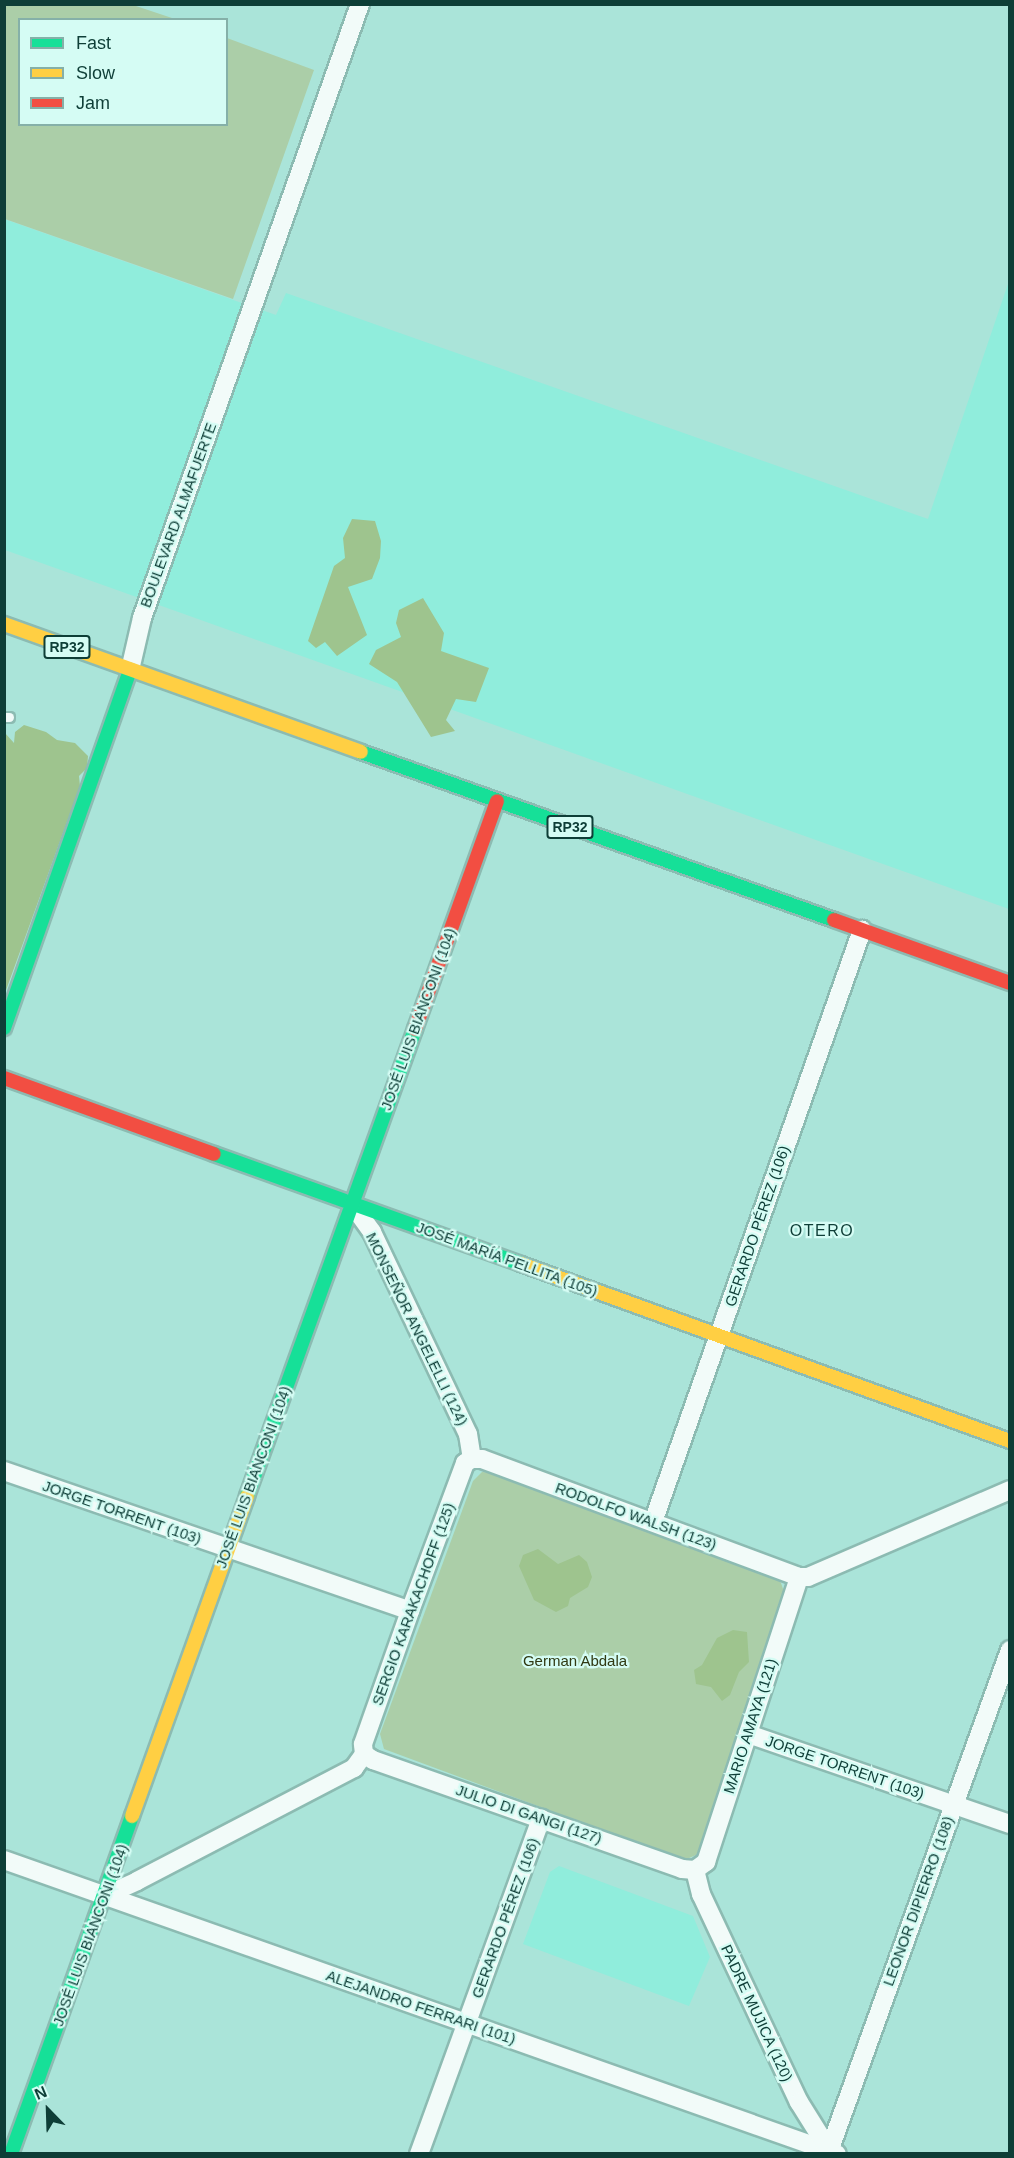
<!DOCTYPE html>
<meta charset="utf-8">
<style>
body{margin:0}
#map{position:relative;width:1014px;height:2158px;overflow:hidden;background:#aae4d9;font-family:Helvetica,sans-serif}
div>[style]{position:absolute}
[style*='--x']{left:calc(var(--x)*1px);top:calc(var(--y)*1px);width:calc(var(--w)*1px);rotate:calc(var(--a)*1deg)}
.built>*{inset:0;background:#90eddc}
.green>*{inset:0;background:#abcea8}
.forest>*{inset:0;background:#9ec48e}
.roads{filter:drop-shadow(2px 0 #8cbbb2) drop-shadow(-2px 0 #8cbbb2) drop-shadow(0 2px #8cbbb2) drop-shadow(0 -2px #8cbbb2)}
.lane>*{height:9px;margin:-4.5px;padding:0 4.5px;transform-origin:4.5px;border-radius:4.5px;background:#f2fbf9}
.street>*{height:18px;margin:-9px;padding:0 9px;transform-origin:9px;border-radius:9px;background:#f2fbf9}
.fast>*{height:14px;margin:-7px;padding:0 7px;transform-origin:7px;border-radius:7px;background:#16e098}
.slow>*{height:14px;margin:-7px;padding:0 7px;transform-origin:7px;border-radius:7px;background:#ffcf43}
.jam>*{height:14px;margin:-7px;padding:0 7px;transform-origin:7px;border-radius:7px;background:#f24e42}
span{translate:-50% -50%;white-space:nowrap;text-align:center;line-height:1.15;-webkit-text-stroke:4.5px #d5fcf4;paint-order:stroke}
.shield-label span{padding:2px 4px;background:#d5fcf4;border:2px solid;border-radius:4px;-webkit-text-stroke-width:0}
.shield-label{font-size:14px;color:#0e3e37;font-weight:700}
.street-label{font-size:15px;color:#0e3e37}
.park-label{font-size:15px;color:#303913}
.neighbourhood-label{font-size:16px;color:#0e3e37;letter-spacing:1.5px}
.frame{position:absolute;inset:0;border:6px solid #0e3e37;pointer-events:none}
.legend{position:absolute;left:18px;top:18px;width:210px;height:108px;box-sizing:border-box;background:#d5fcf4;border:2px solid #85b0a8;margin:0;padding:8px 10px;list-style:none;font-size:18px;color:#0e3e37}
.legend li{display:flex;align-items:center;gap:12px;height:30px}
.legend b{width:30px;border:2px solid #85b0a8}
.north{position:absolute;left:18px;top:2080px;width:60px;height:60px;-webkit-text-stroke:4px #d5fcf4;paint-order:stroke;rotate:337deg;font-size:16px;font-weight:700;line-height:24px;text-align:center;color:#0e3e37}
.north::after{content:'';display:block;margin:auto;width:21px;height:27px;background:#0e3e37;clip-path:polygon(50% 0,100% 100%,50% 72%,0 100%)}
</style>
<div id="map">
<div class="built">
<div style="clip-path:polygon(4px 219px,276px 315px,286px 293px,928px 519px,1009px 281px,1009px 909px,5px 550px)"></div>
<div style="clip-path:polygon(559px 1866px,693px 1916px,710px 1957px,689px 2006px,523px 1944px,550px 1872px)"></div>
</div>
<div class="green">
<div style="clip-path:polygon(5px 4px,133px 5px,175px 19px,20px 20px,20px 124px,226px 124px,227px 38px,314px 70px,233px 299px,5px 219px)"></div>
<div style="clip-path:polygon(482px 1472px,495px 1473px,777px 1578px,781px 1583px,784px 1592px,702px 1845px,696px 1855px,687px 1859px,678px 1858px,384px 1749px,380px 1734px,473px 1481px)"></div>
</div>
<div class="forest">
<div style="clip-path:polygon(352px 519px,375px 521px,381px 541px,380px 558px,372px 579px,348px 587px,367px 635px,337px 656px,325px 642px,316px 648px,308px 641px,334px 566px,345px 558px,343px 538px)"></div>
<div style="clip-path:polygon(423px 598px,444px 633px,441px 651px,489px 668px,476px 702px,456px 699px,446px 720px,455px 731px,431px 737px,397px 682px,369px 664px,376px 650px,401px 637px,396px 623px,399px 610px)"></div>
<div style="clip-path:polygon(24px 725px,46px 732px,57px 740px,75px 743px,88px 756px,87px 768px,79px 776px,80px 786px,5px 993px,5px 733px,14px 743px,15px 732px)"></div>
<div style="clip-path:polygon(538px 1549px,558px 1564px,579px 1555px,587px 1562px,592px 1577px,588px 1587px,570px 1598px,568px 1606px,556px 1612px,534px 1600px,519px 1566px,523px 1555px)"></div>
<div style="clip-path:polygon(733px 1630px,747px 1632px,749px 1662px,739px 1672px,730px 1695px,722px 1701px,711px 1687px,696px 1684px,694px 1670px,702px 1665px,717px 1638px)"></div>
</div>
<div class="roads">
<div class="lane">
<div style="--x:4;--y:717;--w:5;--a:0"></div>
</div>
<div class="street">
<div style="--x:130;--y:670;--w:53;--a:-77"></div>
<div style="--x:142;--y:618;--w:652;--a:-70.45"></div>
<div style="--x:351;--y:1203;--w:36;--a:54"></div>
<div style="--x:372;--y:1232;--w:224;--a:64.6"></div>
<div style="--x:468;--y:1434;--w:25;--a:81"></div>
<div style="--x:472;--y:1459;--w:10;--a:0"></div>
<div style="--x:482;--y:1459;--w:338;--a:20.4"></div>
<div style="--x:799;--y:1577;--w:9;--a:0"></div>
<div style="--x:808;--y:1577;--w:220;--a:-23.3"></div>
<div style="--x:4;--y:1471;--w:429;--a:19"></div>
<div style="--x:653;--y:1522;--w:628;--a:-70.55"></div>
<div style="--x:748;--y:1734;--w:277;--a:19"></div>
<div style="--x:364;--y:1754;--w:11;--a:34"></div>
<div style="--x:373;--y:1760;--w:328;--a:19.4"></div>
<div style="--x:682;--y:1869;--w:13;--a:4"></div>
<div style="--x:364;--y:1754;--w:10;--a:-96"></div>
<div style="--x:363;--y:1744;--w:141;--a:-70.5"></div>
<div style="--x:410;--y:1611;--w:158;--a:-69.6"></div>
<div style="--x:465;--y:1463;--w:8;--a:-30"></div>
<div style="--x:4;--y:1860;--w:883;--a:19.44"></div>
<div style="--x:695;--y:1870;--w:14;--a:-36"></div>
<div style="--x:706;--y:1862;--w:300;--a:-71.9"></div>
<div style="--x:695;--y:1870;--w:25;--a:76"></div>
<div style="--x:701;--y:1894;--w:230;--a:64.8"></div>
<div style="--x:799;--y:2102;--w:57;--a:58"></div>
<div style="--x:104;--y:1896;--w:36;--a:-24"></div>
<div style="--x:137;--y:1881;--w:245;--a:-27.5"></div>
<div style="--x:354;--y:1768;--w:17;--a:-54"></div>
<div style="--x:419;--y:2154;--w:357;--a:-70"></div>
<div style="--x:828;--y:2154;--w:536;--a:-70.14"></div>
</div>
<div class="fast">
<div style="--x:361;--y:752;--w:502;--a:19.55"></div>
<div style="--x:4;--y:1028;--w:380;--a:-70.6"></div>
<div style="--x:214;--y:1154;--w:326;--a:19.7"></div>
<div style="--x:247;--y:1496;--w:496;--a:-70.2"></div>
<div style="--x:11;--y:2154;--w:359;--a:-70.3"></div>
</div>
<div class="slow">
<div style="--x:4;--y:624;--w:379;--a:19.7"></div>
<div style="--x:521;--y:1264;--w:520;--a:19.9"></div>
<div style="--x:132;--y:1816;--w:340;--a:-70.2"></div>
</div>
<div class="jam">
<div style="--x:834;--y:920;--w:187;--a:19.7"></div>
<div style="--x:415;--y:1029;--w:242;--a:-70.2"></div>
<div style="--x:4;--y:1078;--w:223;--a:19.9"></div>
</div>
</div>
<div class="shield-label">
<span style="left:67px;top:647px">RP32</span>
<span style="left:570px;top:827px">RP32</span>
</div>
<div class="street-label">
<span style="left:178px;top:515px;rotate:-70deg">BOULEVARD ALMAFUERTE</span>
<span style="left:418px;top:1019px;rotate:-70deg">JOSÉ LUIS BIANCONI (104)</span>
<span style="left:757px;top:1226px;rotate:-71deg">GERARDO PÉREZ (106)</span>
<span style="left:507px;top:1259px;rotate:20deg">JOSÉ MARÍA PELLITA (105)</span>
<span style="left:417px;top:1329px;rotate:64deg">MONSEÑOR ANGELELLI (124)</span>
<span style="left:253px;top:1477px;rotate:-70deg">JOSÉ LUIS BIANCONI (104)</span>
<span style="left:122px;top:1512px;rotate:19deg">JORGE TORRENT (103)</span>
<span style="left:636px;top:1516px;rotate:20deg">RODOLFO WALSH (123)</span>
<span style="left:413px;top:1604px;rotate:-70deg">SERGIO KARAKACHOFF (125)</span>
<span style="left:750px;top:1726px;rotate:-72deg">MARIO AMAYA (121)</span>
<span style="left:845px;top:1767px;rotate:19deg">JORGE TORRENT (103)</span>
<span style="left:529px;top:1814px;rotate:19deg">JULIO DI GANGI (127)</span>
<span style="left:918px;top:1901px;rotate:-70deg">LEONOR DIPIERRO (108)</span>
<span style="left:505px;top:1918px;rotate:-70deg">GERARDO PÉREZ (106)</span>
<span style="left:90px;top:1935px;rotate:-70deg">JOSÉ LUIS BIANCONI (104)</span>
<span style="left:421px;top:2007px;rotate:19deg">ALEJANDRO FERRARI (101)</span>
<span style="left:757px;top:2013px;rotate:65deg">PADRE MUJICA (120)</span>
</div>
<div class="park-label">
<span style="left:575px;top:1661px">German Abdala</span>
</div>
<div class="neighbourhood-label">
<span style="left:822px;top:1231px">OTERO</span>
</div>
<div class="frame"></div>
<ul class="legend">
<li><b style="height:8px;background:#16e098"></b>Fast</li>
<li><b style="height:8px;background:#ffcf43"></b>Slow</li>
<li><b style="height:8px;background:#f24e42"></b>Jam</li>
</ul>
<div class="north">N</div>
</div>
